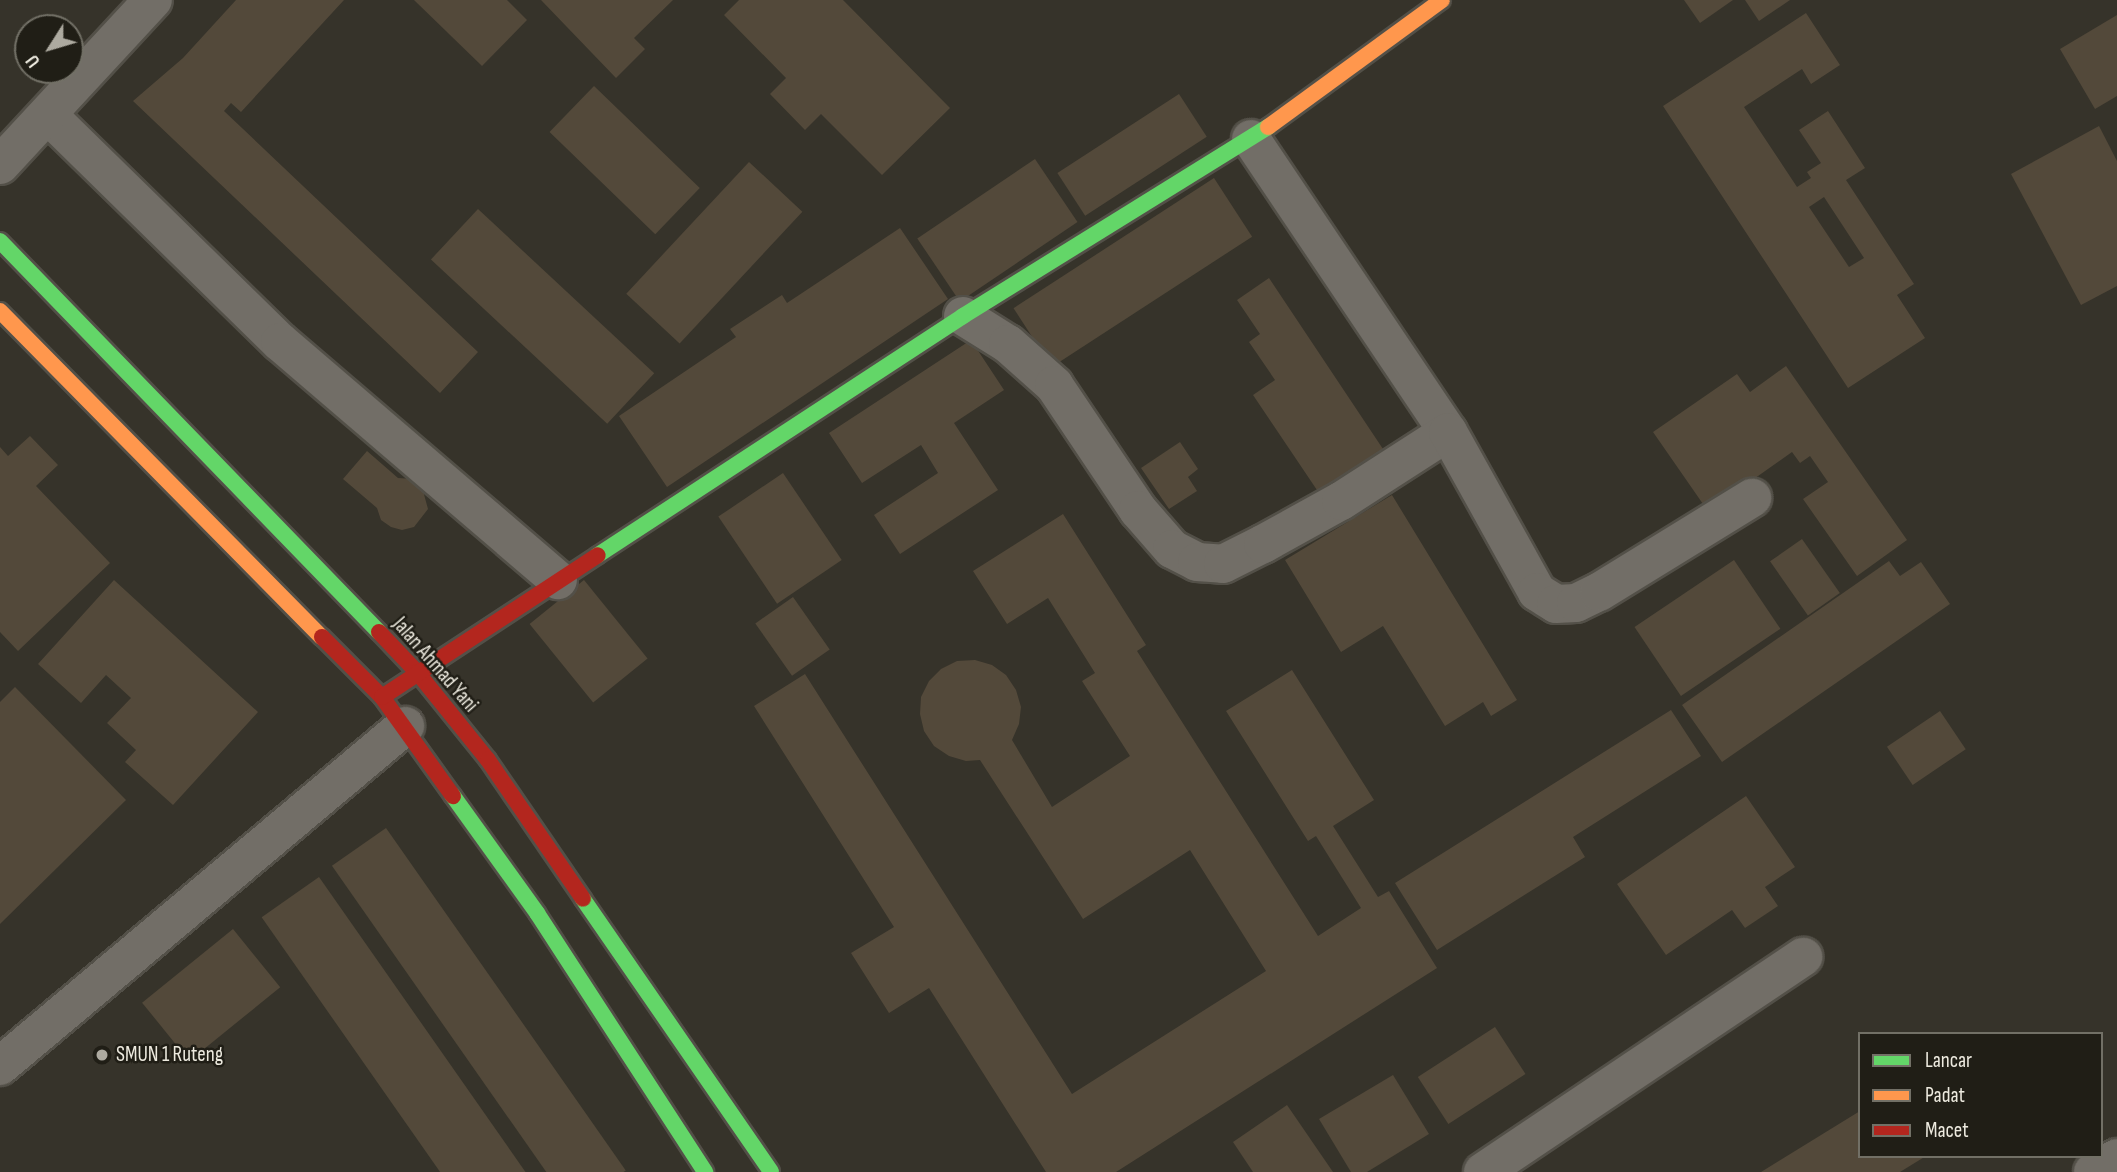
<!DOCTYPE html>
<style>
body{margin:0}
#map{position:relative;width:2117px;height:1172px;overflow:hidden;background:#36332a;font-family:"Sofia Sans Condensed",sans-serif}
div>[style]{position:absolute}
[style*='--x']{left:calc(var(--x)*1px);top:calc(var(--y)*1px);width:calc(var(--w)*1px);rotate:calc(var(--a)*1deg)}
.building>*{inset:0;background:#53493a;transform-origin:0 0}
.roads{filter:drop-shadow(2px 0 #535048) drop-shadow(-2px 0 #535048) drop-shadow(0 2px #535048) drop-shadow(0 -2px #535048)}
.street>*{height:38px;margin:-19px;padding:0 19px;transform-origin:19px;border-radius:19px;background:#726e67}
.fast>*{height:16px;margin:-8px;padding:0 8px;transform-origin:8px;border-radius:8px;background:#63d668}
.slow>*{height:16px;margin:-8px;padding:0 8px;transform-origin:8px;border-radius:8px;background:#ff974d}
.jam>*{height:16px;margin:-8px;padding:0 8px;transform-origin:8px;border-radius:8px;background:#b3261e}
.dots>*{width:19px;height:19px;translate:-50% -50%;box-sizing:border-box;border:4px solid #201e16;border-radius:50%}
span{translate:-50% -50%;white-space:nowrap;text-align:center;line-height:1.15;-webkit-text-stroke:5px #201e16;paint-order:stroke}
.street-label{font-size:21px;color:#edeadf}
.poi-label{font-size:21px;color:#edeadf}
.left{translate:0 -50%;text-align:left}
.legend{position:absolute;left:1858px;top:1032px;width:245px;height:126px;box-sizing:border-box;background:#201e16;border:2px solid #727066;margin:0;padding:9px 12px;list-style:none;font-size:21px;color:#edeadf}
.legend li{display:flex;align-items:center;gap:14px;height:35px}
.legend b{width:35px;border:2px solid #727066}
.north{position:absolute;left:14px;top:14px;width:70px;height:70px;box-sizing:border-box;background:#201e16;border:2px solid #727066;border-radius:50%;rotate:233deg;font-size:19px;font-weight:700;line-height:28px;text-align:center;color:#edeadf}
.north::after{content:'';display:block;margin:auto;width:24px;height:32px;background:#adaaa0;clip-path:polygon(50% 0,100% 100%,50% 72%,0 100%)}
</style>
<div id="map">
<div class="building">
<div style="clip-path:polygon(236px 0,344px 0,241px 112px,231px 103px,224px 111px,478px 352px,440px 393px,133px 101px,183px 58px)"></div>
<div style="clip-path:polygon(414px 0,507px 0,527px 20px,482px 66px)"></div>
<div style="clip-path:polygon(541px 0,673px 0,634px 38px,645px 49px,616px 78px)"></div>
<div style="clip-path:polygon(739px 0,843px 0,950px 108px,882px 175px,821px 114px,805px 130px,770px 94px,786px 78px,724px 15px)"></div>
<div style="clip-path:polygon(1684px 0,1733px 0,1700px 23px)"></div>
<div style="clip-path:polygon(1745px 0,1790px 0,1759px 21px)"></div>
<div style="clip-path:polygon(evenodd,1806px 13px,1840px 65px,1811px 84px,1802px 69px,1744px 107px,1797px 187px,1811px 178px,1807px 172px,1821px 163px,1799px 130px,1828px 111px,1865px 168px,1846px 180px,1914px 284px,1897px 295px,1925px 338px,1848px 388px,1663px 106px,1806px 13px,1824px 197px,1864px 258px,1849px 267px,1809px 207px,1824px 197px)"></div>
<div style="clip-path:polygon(2117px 15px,2117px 96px,2095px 109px,2060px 49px)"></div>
<div style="left:594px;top:86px;width:147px;height:64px;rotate:44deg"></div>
<div style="left:1179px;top:94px;width:51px;height:145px;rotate:57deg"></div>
<div style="clip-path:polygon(2099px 126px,2117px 161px,2117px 286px,2081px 305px,2011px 174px)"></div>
<div style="left:1035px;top:159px;width:76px;height:142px;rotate:56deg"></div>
<div style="left:749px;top:162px;width:73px;height:180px;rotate:43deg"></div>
<div style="left:1214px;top:178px;width:70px;height:239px;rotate:57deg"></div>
<div style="left:478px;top:209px;width:241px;height:69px;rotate:43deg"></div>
<div style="clip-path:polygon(900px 228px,948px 299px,667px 487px,619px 416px,736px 337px,730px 329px,782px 295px,787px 303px)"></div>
<div style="clip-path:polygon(1269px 278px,1387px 455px,1323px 499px,1253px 395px,1275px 380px,1249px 342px,1260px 334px,1237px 300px)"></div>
<div style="clip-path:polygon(971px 340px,1004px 390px,954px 423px,998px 490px,900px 554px,874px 515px,938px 473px,921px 445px,862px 483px,829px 433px)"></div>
<div style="clip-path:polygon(1786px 366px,1907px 540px,1857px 576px,1803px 499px,1828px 482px,1810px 456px,1800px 463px,1792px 452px,1751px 481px,1712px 517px,1653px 432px,1737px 374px,1750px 392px)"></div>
<div style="clip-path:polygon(30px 436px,58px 465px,36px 486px,110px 563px,18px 651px,0 632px,0 447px,8px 456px)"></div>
<div style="clip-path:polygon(1180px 442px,1198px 469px,1188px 477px,1197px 491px,1169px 509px,1141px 468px)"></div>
<div style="clip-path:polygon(367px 451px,398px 478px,413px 479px,422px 487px,428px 509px,414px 527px,402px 530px,391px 527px,381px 520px,377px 508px,343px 479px)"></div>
<div style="left:783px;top:473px;width:105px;height:78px;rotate:56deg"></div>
<div style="clip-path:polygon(1392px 495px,1517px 700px,1491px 716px,1483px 702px,1445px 726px,1383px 626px,1341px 652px,1285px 560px)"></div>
<div style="clip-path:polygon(1063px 514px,1146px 645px,1137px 651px,1318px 936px,1361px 908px,1316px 836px,1308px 841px,1226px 711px,1292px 670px,1374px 800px,1333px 826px,1378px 897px,1389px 891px,1437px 968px,1116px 1172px,1046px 1172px,929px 988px,889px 1013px,851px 953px,894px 927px,754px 706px,805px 674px,1072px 1094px,1266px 971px,1190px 850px,1083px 919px,980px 760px,966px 761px,949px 756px,934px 746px,924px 731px,920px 714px,921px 697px,929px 681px,941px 669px,957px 661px,975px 660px,992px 665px,1006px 675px,1016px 690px,1021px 707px,1019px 724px,1012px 740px,1052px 807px,1130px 756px,1082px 681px,1095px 673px,1048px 598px,1007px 624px,973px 571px)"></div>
<div style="left:1802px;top:539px;width:66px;height:39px;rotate:55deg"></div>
<div style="left:1734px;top:560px;width:83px;height:120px;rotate:56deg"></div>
<div style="clip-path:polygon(1889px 561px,1900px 576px,1921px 562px,1950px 604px,1722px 762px,1682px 705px)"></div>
<div style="clip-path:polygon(114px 580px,258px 712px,173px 805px,125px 762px,136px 750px,107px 723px,131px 698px,106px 675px,81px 703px,38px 664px)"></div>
<div style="left:584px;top:580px;width:101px;height:70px;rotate:51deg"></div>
<div style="left:793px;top:597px;width:64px;height:46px;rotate:55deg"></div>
<div style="clip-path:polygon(15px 687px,126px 800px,0 924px,0 702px)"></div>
<div style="clip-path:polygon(1671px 710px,1701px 756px,1573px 837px,1585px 857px,1437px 950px,1395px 883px)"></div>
<div style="left:1940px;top:711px;width:46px;height:64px;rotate:56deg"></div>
<div style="clip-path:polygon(1746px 796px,1795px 867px,1765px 887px,1778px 906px,1745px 928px,1732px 910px,1666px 955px,1617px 884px)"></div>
<div style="left:386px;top:828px;width:418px;height:66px;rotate:55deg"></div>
<div style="left:319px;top:877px;width:360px;height:70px;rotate:55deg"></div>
<div style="left:233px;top:929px;width:75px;height:117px;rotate:51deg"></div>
<div style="left:1495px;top:1027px;width:56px;height:92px;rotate:57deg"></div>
<div style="clip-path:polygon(1393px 1075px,1429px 1134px,1367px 1172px,1351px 1172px,1319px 1119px)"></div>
<div style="clip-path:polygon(1287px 1105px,1333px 1172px,1253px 1172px,1233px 1142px)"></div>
<div style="clip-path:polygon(1860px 1111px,1860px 1156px,1926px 1156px,1900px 1172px,1761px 1172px)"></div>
</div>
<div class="roads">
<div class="street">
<div style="--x:48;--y:115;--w:325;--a:44.4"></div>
<div style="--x:280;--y:342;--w:366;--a:40.6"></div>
<div style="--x:1251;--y:139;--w:353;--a:56.1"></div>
<div style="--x:0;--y:165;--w:225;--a:-47.2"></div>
<div style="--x:963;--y:316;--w:53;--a:31.9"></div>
<div style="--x:1008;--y:344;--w:62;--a:41.7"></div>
<div style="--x:1054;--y:385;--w:151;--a:56.1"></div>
<div style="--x:1138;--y:510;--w:52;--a:48.9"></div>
<div style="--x:1172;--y:549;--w:28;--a:27"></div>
<div style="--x:1197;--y:562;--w:26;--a:4"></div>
<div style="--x:1223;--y:564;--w:45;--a:-26.6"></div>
<div style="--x:1263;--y:544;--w:89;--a:-28.9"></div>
<div style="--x:1341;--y:501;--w:127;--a:-32.8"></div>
<div style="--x:1448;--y:432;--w:183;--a:60.9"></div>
<div style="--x:1537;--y:592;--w:22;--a:32"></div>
<div style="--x:1556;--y:604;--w:20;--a:-3"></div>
<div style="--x:1576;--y:603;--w:25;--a:-26"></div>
<div style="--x:1599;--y:592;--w:180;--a:-31.6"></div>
<div style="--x:0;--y:1066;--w:529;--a:-40.01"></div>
<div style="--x:1483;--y:1172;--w:386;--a:-33.9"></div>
<div style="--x:2093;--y:1172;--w:28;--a:-30"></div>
</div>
<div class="fast">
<div style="--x:0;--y:241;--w:545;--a:45.89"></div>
<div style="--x:598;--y:555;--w:436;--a:-33.2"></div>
<div style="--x:963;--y:316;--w:359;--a:-31.8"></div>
<div style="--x:453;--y:796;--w:144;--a:54.3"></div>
<div style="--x:537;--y:913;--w:309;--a:57"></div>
<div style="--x:583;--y:899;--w:331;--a:55.4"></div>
</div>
<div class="slow">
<div style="--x:1268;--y:127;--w:215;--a:-36.1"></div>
<div style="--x:0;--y:311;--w:458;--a:45.4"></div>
</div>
<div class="jam">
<div style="--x:379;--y:632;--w:55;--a:46.5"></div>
<div style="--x:417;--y:672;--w:113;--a:51.1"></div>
<div style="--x:488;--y:760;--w:168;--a:55.6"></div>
<div style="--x:322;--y:637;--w:85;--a:45"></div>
<div style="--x:382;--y:697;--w:122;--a:54.4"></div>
<div style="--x:382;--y:697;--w:258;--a:-33.3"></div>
</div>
</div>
<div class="dots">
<div style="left:102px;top:1055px;background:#adaaa0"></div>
</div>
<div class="street-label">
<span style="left:435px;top:665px;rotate:49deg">Jalan Ahmad Yani</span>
</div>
<div class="poi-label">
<span class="left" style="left:116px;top:1055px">SMUN 1 Ruteng</span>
</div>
<ul class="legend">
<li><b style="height:9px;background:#63d668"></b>Lancar</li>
<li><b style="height:9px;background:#ff974d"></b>Padat</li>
<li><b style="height:9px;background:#b3261e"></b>Macet</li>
</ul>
<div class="north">U</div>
</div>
